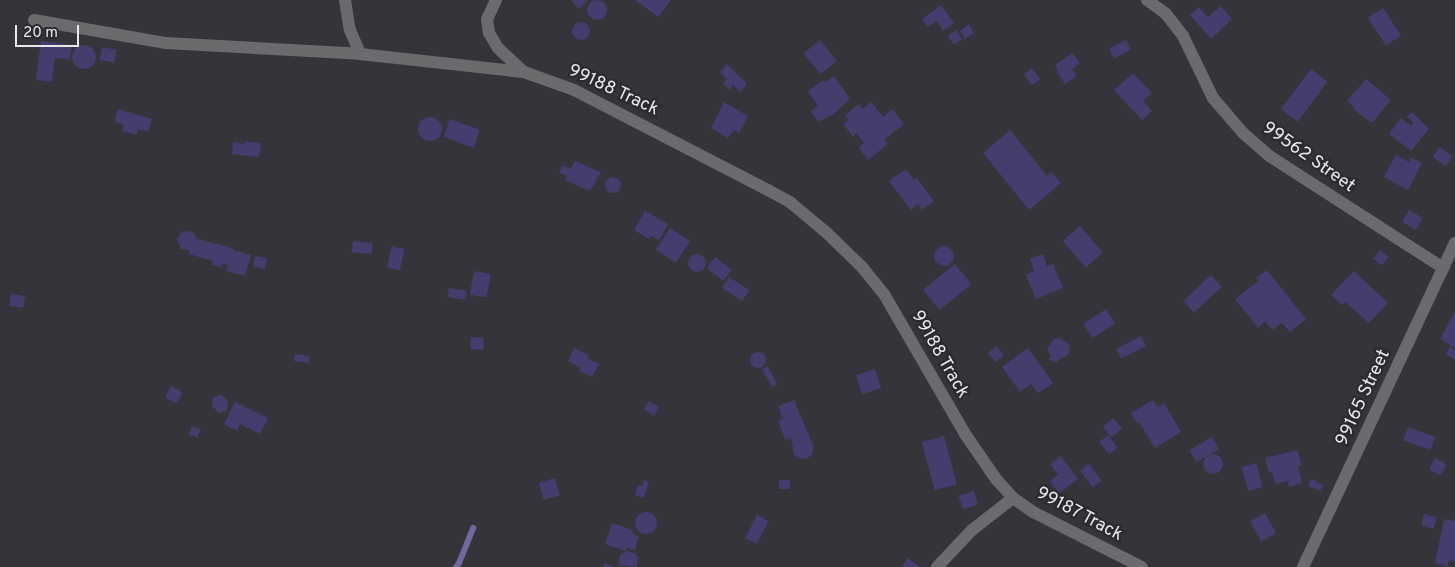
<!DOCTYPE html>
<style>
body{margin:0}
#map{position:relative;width:1455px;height:567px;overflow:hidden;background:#34343a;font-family:Overpass,sans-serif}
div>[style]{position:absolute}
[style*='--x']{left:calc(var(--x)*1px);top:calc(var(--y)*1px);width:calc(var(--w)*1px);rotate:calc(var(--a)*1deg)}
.stream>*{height:6px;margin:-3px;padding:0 3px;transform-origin:3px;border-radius:3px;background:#6e6a9f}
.building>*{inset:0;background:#433e6e;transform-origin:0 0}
.round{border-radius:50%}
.minor>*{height:12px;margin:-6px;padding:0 6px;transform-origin:6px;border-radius:6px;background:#6b6b6e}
span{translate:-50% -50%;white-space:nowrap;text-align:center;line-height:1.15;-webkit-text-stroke:4.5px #2a2a30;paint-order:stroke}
.street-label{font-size:18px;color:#e8e8ec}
.scale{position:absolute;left:15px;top:25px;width:64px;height:22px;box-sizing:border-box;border:2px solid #e8e8ec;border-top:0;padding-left:6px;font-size:15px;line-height:18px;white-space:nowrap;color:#e8e8ec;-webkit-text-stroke:4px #2a2a30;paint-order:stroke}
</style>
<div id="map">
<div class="stream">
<div style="--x:456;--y:567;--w:5;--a:-53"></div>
<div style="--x:459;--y:563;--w:38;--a:-68"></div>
</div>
<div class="building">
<div class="round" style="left:587px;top:0;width:20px;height:20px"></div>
<div style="clip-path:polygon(571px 0,588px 0,579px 9px)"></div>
<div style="clip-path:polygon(635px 0,671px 0,658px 17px)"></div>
<div style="clip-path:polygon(941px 5px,954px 23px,943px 31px,937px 21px,928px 27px,922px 19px)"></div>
<div style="clip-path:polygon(1221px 6px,1232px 19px,1211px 39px,1190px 15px,1199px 7px,1208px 17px)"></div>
<div style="left:1383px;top:8px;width:33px;height:18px;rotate:57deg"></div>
<div class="round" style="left:572px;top:22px;width:18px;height:18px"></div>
<div style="clip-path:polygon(969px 24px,974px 33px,965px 39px,960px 31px)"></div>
<div style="left:956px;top:30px;width:11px;height:10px;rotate:56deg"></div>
<div style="left:820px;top:40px;width:27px;height:21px;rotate:51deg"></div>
<div style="left:1126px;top:40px;width:11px;height:19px;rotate:63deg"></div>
<div style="clip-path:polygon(41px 41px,72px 45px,70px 59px,55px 58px,52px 82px,36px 80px)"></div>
<div class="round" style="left:72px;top:45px;width:24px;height:24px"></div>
<div style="left:102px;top:47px;width:15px;height:13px;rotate:11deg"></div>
<div style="clip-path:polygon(1072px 53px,1080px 63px,1072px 69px,1077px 76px,1065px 84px,1056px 71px,1058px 70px,1055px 65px)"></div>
<div style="clip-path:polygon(727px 64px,747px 84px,740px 92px,733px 85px,729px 90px,723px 83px,727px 79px,720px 72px)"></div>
<div style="left:1032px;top:68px;width:14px;height:10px;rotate:54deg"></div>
<div style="left:1311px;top:69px;width:21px;height:50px;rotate:37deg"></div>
<div style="clip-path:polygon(1133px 73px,1152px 93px,1143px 101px,1152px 111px,1142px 120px,1114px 90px)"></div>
<div style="clip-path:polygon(834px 76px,850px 99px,834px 114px,818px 122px,811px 111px,818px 106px,808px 91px,823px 80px,825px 82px)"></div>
<div style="clip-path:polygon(1366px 79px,1391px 100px,1372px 123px,1353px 109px,1354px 107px,1347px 101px)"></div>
<div style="clip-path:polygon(724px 102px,748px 116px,739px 133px,734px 130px,728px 138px,711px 128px)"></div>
<div style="clip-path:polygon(871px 102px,883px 117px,892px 109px,904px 124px,884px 140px,888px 144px,868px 160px,859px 148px,864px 143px,856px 133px,853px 137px,843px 124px,849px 120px,845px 115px,859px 104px,863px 109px)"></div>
<div style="clip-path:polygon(118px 109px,152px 119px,148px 132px,138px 129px,136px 135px,122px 131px,124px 125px,114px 121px)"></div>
<div style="clip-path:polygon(1412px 112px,1429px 129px,1411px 151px,1389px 134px,1401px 118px,1411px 126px,1414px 123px,1407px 117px)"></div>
<div class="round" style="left:418px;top:117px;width:24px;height:24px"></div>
<div style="left:450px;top:119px;width:32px;height:19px;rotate:20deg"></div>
<div style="clip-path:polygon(1010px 130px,1047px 176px,1051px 172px,1061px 183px,1029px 210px,983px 153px)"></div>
<div style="clip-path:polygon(245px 141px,261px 143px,259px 157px,232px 154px,233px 142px,244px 144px)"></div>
<div style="left:1440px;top:147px;width:16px;height:12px;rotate:38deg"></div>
<div style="clip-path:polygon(1396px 155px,1409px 162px,1411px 157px,1422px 163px,1408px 190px,1384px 177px)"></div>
<div style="clip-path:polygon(575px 161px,601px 172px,590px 191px,565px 180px,567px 176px,559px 173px,563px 165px,571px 169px)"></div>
<div style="clip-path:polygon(906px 169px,914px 180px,917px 178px,934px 201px,922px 210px,918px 204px,911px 210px,889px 181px)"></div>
<div class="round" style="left:605px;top:177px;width:16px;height:16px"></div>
<div style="left:1409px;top:210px;width:16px;height:14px;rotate:30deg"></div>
<div style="clip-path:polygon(645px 211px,668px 224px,659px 240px,651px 236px,649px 239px,634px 230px)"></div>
<div style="left:1080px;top:226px;width:35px;height:23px;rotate:49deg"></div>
<div style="left:670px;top:228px;width:24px;height:26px;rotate:33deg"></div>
<div style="clip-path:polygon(183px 231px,193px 232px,197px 239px,233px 248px,233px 250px,251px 255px,245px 276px,226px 271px,228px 265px,222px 264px,222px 267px,212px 265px,213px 261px,189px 254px,190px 250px,181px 249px,177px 239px)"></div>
<div style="left:353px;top:241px;width:20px;height:11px;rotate:6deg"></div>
<div style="left:392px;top:246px;width:13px;height:22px;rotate:13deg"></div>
<div class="round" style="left:934px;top:246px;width:20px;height:20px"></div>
<div style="left:1380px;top:250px;width:11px;height:11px;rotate:38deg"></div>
<div class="round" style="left:688px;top:254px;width:18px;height:18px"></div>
<div style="clip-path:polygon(1043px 254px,1047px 266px,1053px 264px,1063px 288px,1036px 299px,1026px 275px,1034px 271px,1030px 259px)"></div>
<div style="left:255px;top:256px;width:12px;height:11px;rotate:9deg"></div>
<div style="left:715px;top:257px;width:21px;height:14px;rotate:37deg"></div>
<div style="left:955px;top:264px;width:26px;height:41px;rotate:51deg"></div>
<div style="clip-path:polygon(1267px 270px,1306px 319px,1290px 332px,1282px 323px,1272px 330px,1265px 321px,1258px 328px,1235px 299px,1258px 281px,1256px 278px)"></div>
<div style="left:474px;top:271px;width:17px;height:24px;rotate:10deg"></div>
<div style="clip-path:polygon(1354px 271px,1388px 303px,1369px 323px,1345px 302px,1342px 305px,1331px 295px)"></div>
<div style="left:1211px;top:275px;width:16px;height:38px;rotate:47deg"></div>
<div style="left:729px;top:277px;width:24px;height:13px;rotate:33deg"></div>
<div style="left:449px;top:288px;width:18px;height:9px;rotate:9deg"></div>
<div style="left:11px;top:294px;width:14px;height:12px;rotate:8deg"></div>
<div style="left:1106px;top:309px;width:17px;height:27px;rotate:57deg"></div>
<div style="clip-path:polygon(1455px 312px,1455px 348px,1440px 339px)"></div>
<div style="left:1141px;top:336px;width:11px;height:28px;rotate:63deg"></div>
<div style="left:471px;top:337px;width:13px;height:12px;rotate:4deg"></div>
<div style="clip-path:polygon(1060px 338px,1069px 344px,1070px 350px,1068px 355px,1058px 360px,1057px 363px,1048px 359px,1051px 356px,1047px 349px,1054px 339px)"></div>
<div style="left:996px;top:346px;width:12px;height:11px;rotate:48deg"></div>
<div style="clip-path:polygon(1450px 347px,1455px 350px,1455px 360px,1446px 354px)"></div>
<div style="clip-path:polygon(574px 348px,589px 355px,587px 358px,599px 364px,592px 377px,579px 371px,581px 368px,568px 361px)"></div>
<div style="clip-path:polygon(1028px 348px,1053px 383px,1038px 393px,1031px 384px,1020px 392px,1002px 367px)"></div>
<div class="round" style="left:750px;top:352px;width:16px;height:16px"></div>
<div style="left:295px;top:354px;width:15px;height:7px;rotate:8deg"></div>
<div style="clip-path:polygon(768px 366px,777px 384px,772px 387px,762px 369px)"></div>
<div style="left:875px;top:369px;width:20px;height:20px;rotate:72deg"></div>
<div style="left:171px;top:386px;width:13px;height:13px;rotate:27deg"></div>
<div style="clip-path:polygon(221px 394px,228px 401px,227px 411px,219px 413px,212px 406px,213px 398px)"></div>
<div style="clip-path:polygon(794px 400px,814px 447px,812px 455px,806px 459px,798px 458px,794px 454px,791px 438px,785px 440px,778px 420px,783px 419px,778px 406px)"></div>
<div style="clip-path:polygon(1153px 400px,1158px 407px,1164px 403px,1181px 432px,1155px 448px,1139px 422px,1137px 423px,1131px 413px)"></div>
<div style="left:649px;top:401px;width:12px;height:10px;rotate:31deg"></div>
<div style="clip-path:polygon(235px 402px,268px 418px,260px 434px,240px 424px,237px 431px,224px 424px)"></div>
<div style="left:1114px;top:418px;width:14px;height:14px;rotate:54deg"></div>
<div style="left:192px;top:426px;width:9px;height:9px;rotate:21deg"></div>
<div style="left:1408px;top:427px;width:29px;height:14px;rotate:20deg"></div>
<div style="left:1108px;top:435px;width:16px;height:11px;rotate:52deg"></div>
<div style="left:944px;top:436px;width:50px;height:23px;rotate:75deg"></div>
<div style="left:1212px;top:437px;width:14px;height:26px;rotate:60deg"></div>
<div style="clip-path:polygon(1297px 450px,1302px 465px,1298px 466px,1302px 483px,1289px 487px,1288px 481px,1275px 484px,1272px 472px,1269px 473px,1265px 458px)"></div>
<div class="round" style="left:1203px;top:454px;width:20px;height:20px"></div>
<div style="clip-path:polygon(1061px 456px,1078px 479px,1059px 493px,1050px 481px,1058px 475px,1050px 464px)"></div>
<div style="left:1435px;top:458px;width:13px;height:13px;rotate:27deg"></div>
<div style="left:1256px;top:463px;width:25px;height:15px;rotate:74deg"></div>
<div style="left:1089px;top:464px;width:21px;height:11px;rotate:53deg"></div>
<div style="left:555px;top:478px;width:18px;height:17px;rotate:74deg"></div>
<div style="clip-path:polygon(1311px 479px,1323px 485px,1320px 491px,1308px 486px)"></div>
<div style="clip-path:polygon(644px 480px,649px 482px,644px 498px,635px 495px,638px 485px,642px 486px)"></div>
<div style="left:790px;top:480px;width:9px;height:11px;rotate:90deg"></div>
<div style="left:974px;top:491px;width:14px;height:16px;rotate:73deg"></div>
<div class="round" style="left:635px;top:512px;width:22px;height:22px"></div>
<div style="left:1265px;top:513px;width:23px;height:17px;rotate:61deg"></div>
<div style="left:1424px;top:514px;width:13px;height:12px;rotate:13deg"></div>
<div style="left:757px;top:515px;width:13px;height:26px;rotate:27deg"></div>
<div style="clip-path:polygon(1444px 519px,1455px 521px,1455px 561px,1449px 560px,1448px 566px,1435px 563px)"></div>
<div style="clip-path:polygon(612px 523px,633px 530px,632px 534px,639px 536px,635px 550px,627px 548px,626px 551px,605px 544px)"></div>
<div style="clip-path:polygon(626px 551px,634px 553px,638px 557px,637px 567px,619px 565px,620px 555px)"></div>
<div style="clip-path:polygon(907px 558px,921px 567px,902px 567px)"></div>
<div style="clip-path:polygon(604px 563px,615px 567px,603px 567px)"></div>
</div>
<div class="minor">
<div style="--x:345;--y:0;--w:30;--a:81"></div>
<div style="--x:350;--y:30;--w:26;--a:67"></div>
<div style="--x:496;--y:0;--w:21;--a:115"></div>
<div style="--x:487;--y:19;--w:14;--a:82"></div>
<div style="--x:489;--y:33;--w:17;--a:59"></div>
<div style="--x:498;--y:48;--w:35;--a:43"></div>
<div style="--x:1147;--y:0;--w:24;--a:36"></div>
<div style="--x:1166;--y:14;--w:28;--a:52"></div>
<div style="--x:1183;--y:36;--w:69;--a:64.2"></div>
<div style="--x:1213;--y:98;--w:46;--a:49.4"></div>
<div style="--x:1243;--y:133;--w:37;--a:41"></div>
<div style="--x:1271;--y:157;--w:205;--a:32.8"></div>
<div style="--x:34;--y:20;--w:134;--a:9.9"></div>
<div style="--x:166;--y:43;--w:194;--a:3.2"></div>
<div style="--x:360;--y:54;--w:165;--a:6.3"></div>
<div style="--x:524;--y:72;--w:53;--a:19.8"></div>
<div style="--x:574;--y:90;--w:218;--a:27.3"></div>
<div style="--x:768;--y:190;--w:26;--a:29"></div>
<div style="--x:791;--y:203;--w:47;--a:39.8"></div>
<div style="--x:827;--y:233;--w:49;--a:44.2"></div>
<div style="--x:862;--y:267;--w:35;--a:51"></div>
<div style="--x:884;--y:294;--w:162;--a:59.9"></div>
<div style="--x:965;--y:434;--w:55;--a:55.4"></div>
<div style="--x:996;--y:479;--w:25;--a:48"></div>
<div style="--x:937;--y:567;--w:51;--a:-46.6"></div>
<div style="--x:972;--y:530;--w:52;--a:-38"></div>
<div style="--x:1013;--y:498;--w:24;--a:35"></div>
<div style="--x:1033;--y:512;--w:122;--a:26.8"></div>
<div style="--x:1303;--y:567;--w:358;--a:-64.9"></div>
</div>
<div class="street-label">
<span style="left:613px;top:91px;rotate:25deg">99188 Track</span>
<span style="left:1308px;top:158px;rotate:35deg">99562 Street</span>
<span style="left:939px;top:355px;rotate:60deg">99188 Track</span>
<span style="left:1364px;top:398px;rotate:-65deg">99165 Street</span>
<span style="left:1079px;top:515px;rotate:28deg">99187 Track</span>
</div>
<div class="scale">20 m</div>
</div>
